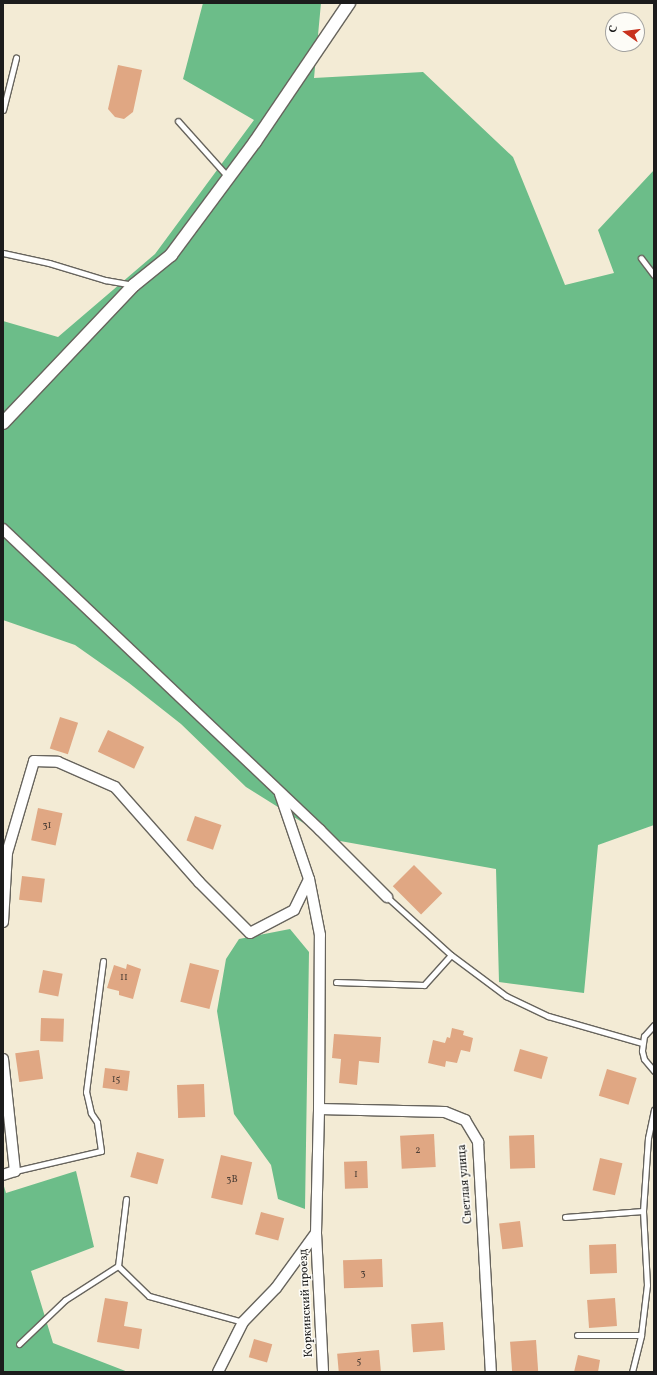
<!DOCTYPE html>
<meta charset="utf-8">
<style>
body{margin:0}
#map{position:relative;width:657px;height:1375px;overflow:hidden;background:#f3ebd5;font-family:Vollkorn,serif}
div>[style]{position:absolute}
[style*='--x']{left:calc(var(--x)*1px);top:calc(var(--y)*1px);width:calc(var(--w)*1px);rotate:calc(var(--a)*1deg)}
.forest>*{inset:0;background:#6cbd89}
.building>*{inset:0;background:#e0a783;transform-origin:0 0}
.roads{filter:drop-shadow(1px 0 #67645d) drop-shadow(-1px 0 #67645d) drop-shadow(0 1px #67645d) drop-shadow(0 -1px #67645d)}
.service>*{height:5px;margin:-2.5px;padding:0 2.5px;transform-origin:2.5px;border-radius:2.5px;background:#fff}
.minor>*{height:10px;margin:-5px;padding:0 5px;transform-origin:5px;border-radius:5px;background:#fff}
.tertiary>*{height:12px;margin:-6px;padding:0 6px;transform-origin:6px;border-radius:6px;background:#fff}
span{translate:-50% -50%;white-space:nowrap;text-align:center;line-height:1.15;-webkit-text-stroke:3px #fdfcf7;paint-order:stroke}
.number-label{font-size:10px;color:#4d3f36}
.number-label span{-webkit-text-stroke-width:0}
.street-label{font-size:12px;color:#1c1c1c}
.frame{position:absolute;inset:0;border:4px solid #1c1c1c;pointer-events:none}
.north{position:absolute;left:605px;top:12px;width:40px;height:40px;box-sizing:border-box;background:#fdfcf7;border:1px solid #a3a29f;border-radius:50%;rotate:284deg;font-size:11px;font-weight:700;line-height:16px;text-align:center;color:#1c1c1c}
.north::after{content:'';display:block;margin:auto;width:14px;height:18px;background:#c8321e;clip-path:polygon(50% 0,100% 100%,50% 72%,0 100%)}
</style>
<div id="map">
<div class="forest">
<div style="clip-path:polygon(203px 3px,321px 3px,314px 78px,423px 72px,513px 157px,565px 285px,614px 273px,598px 230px,654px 170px,654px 825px,598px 845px,584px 993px,499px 982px,496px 869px,329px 839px,246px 787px,181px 724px,129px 683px,75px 645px,3px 620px,3px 321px,58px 337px,155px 254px,254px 120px,183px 79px)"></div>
<div style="clip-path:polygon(290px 929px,309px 952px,305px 1209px,278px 1199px,271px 1165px,234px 1114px,217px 1011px,226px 959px,239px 939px)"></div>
<div style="clip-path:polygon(76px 1171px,94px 1247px,31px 1271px,53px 1343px,128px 1372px,3px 1372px,3px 1183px,6px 1193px)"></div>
</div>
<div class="building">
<div style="clip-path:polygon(118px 65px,142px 70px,133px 112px,124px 119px,115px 117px,108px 109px)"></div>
<div style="left:60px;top:717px;width:19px;height:33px;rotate:18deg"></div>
<div style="left:108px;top:730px;width:40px;height:24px;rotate:25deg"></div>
<div style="left:38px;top:808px;width:25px;height:33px;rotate:12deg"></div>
<div style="left:195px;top:816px;width:28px;height:26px;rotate:19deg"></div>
<div style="left:414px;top:865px;width:40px;height:30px;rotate:45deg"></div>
<div style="left:22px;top:876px;width:23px;height:24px;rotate:7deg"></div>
<div style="left:190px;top:963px;width:30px;height:40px;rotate:14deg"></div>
<div style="clip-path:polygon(127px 964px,141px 969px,133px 999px,119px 995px,119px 991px,107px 988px,114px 965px,126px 969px)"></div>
<div style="left:43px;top:970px;width:20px;height:23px;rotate:11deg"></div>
<div style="left:41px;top:1018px;width:23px;height:23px;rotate:2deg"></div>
<div style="clip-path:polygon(452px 1028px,464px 1031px,463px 1035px,473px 1038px,470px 1052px,461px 1050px,457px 1063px,446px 1061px,445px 1067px,428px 1063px,433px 1040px,445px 1043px,447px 1037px,450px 1038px)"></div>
<div style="clip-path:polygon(334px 1034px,381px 1037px,379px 1063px,359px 1061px,357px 1085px,339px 1083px,341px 1059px,332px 1058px)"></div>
<div style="left:520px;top:1049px;width:29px;height:23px;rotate:16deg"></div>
<div style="left:39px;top:1050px;width:29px;height:24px;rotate:82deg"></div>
<div style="left:105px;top:1068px;width:25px;height:20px;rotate:7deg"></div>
<div style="left:607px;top:1069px;width:31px;height:28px;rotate:17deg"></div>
<div style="left:204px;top:1084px;width:33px;height:27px;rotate:88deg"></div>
<div style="left:434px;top:1134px;width:33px;height:34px;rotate:87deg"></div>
<div style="left:534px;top:1135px;width:33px;height:25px;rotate:88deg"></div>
<div style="left:137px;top:1152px;width:28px;height:26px;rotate:15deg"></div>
<div style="left:221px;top:1155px;width:32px;height:44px;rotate:13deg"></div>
<div style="left:600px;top:1158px;width:23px;height:33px;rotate:13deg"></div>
<div style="left:367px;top:1161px;width:27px;height:23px;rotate:88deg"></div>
<div style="left:261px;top:1212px;width:24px;height:23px;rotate:15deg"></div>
<div style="left:520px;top:1221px;width:26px;height:21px;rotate:83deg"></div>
<div style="left:616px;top:1244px;width:29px;height:27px;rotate:88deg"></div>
<div style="left:382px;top:1259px;width:28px;height:39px;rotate:88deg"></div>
<div style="clip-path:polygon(105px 1298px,128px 1302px,124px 1326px,142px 1329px,139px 1349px,97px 1342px)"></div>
<div style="left:615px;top:1298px;width:28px;height:28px;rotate:86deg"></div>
<div style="left:443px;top:1322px;width:28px;height:32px;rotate:86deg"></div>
<div style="left:254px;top:1339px;width:19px;height:19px;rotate:16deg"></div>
<div style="left:536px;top:1340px;width:32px;height:26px;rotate:86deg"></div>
<div style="left:379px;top:1350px;width:22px;height:42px;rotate:85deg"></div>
<div style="clip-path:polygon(578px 1355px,600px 1360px,598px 1372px,574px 1372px)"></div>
</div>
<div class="roads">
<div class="service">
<div style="--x:3;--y:110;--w:54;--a:-76"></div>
<div style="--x:178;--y:121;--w:76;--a:48.2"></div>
<div style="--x:3;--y:253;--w:47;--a:12.3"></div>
<div style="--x:49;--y:263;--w:59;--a:16.9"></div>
<div style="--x:105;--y:280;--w:29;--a:10"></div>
<div style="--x:641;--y:258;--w:21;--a:53"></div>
<div style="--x:387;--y:897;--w:86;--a:42.2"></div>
<div style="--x:451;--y:955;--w:69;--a:36.7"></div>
<div style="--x:506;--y:996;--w:47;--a:25.5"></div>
<div style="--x:548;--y:1016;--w:98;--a:16"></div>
<div style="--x:336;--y:982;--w:88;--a:2"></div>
<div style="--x:424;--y:985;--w:40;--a:-48"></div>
<div style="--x:654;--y:1025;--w:15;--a:132"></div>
<div style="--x:644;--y:1036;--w:15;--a:98"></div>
<div style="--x:642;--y:1051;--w:8;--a:76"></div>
<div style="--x:644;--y:1059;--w:16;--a:50"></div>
<div style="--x:15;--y:1171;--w:88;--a:-13.1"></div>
<div style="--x:101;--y:1151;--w:29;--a:-98"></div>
<div style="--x:97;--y:1122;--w:11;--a:-124"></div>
<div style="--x:91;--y:1113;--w:22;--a:-103"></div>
<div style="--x:86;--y:1092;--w:132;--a:-82.6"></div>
<div style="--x:126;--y:1199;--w:67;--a:96.8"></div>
<div style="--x:118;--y:1266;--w:43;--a:44.1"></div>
<div style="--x:149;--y:1296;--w:98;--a:15.5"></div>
<div style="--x:565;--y:1217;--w:78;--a:-4.4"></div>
<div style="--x:577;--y:1335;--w:64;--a:0"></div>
<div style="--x:19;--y:1344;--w:64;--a:-43.7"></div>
<div style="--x:65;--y:1300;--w:63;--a:-32.7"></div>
<div style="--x:632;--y:1372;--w:38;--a:-76"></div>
<div style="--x:641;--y:1335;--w:50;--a:-83.2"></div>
<div style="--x:647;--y:1285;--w:74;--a:-93.1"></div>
<div style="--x:643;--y:1211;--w:73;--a:-86.1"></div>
<div style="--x:648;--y:1138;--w:29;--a:-78"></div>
</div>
<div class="minor">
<div style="--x:3;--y:529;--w:437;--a:43.5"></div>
<div style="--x:320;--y:830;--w:95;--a:45"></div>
<div style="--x:3;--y:922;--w:69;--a:-86.7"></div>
<div style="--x:7;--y:853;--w:96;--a:-73.6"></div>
<div style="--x:34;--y:761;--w:24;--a:2"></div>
<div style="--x:58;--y:762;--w:62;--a:23.7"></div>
<div style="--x:115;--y:787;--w:127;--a:48.5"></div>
<div style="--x:199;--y:882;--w:72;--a:45"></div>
<div style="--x:250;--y:933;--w:50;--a:-27.6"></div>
<div style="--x:294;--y:910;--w:34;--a:-64"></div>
<div style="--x:3;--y:1059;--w:113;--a:83.9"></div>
<div style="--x:15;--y:1171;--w:13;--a:162"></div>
<div style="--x:319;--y:1109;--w:126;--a:1.4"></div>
<div style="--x:445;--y:1112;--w:22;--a:22"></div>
<div style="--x:465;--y:1120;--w:26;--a:59"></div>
<div style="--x:478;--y:1142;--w:230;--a:86.8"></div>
<div style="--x:316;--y:1233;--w:139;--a:87.1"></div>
<div style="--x:218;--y:1372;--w:56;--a:-63.4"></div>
<div style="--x:243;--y:1322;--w:47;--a:-45.9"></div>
<div style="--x:276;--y:1288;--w:68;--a:-54"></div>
<div style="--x:316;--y:1233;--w:124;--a:-88.6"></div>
<div style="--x:319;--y:1109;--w:174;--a:-89.7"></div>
<div style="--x:320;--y:935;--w:57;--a:-101.1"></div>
<div style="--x:309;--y:879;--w:90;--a:-108.8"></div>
</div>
<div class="tertiary">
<div style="--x:3;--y:423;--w:190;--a:-46.5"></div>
<div style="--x:134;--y:285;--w:48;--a:-39"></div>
<div style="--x:171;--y:255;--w:141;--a:-53.4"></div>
<div style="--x:255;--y:142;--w:168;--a:-55.9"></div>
</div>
</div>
<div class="number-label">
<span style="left:47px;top:826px">31</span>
<span style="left:124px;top:978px">11</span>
<span style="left:116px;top:1080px">15</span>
<span style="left:418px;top:1151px">2</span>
<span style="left:356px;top:1175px">1</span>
<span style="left:232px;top:1180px">3В</span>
<span style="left:363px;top:1274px">3</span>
<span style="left:359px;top:1362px">5</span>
</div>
<div class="street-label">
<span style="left:466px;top:1184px;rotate:-95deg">Светлая улица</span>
<span style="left:307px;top:1303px;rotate:-93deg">Коркинский проезд</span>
</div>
<div class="frame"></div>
<div class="north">С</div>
</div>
